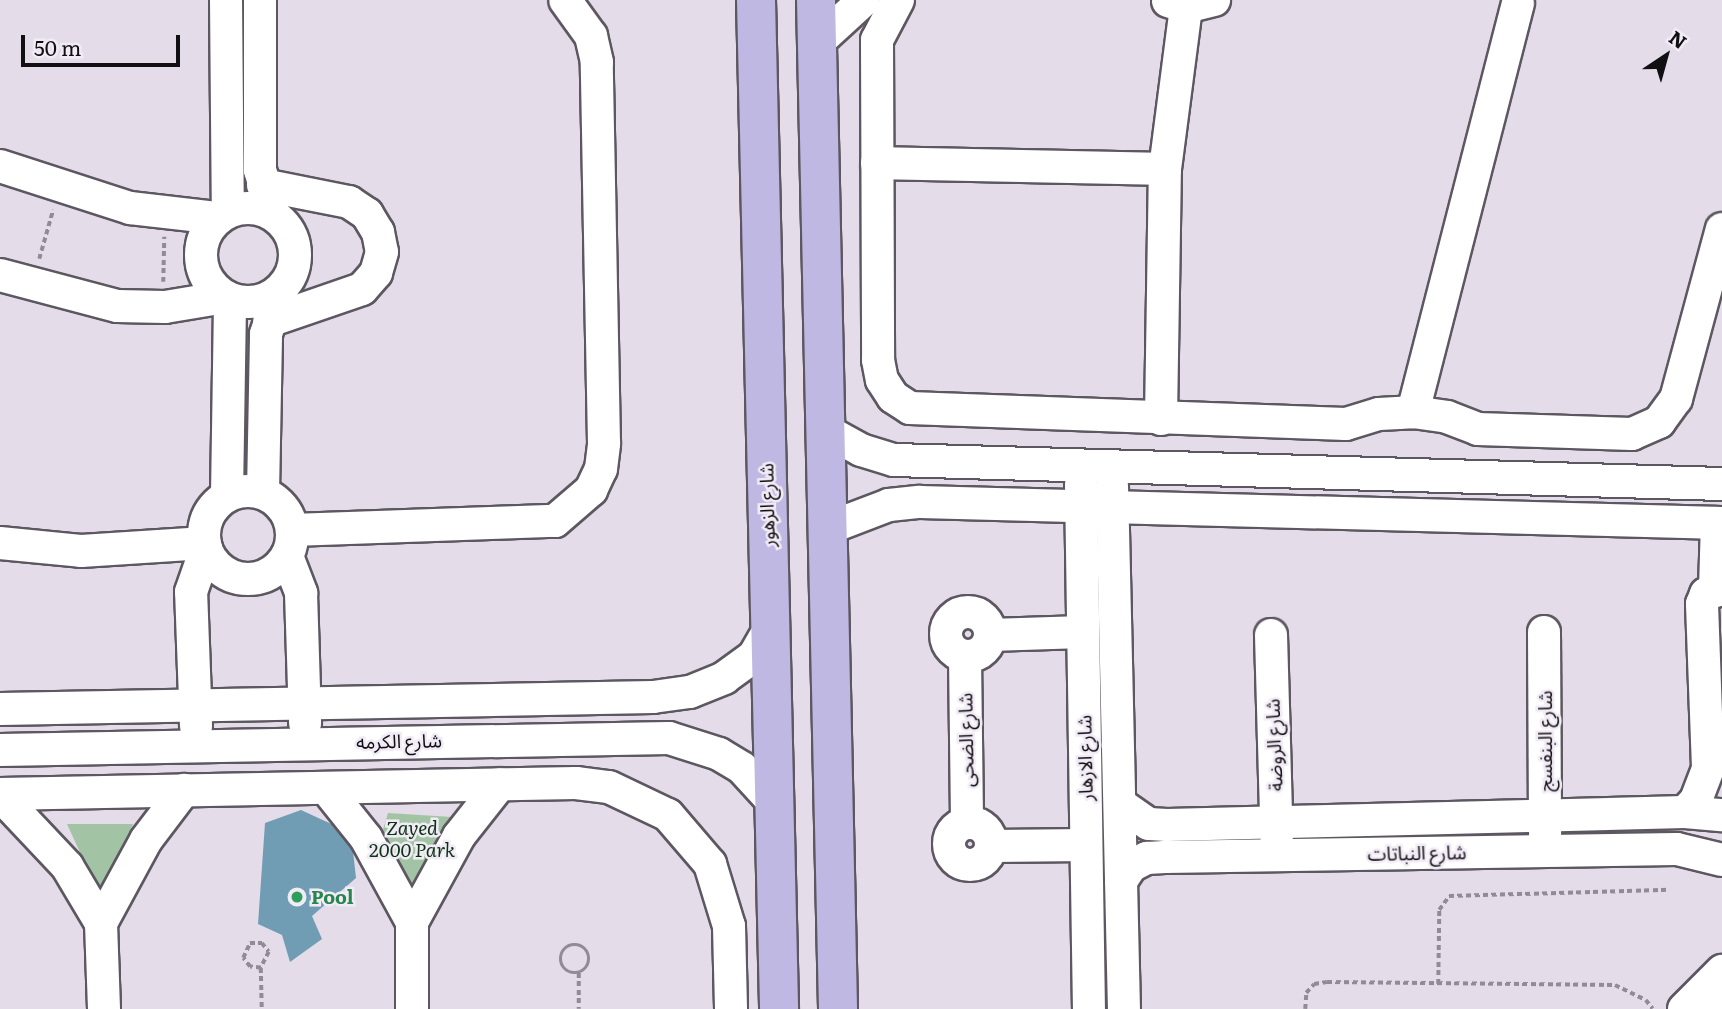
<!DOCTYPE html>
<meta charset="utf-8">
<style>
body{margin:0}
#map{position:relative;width:1722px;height:1009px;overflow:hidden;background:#e4dde9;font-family:Literata,"Noto Sans Arabic",serif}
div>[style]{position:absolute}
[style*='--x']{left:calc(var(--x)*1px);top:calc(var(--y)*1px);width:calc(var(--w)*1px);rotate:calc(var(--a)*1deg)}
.green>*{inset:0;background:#a2c4a4}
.water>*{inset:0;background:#709db3}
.path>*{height:3.5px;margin-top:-1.75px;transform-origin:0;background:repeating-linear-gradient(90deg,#908b94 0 5px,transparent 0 8.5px)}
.path>.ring{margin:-1.75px;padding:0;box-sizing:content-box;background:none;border:3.5px solid #908b94;border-radius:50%}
.roads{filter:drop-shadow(2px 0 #5d5761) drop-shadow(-2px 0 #5d5761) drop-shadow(0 2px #5d5761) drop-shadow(0 -2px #5d5761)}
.minor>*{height:32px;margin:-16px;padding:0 16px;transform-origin:16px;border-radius:16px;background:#fff}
.minor>.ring{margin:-16px;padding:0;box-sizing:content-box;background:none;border:32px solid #fff;border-radius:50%}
.major>*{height:38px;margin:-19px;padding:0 19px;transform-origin:19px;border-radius:19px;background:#beb8e3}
.dots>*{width:19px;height:19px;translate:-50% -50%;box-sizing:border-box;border:4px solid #f1ebf6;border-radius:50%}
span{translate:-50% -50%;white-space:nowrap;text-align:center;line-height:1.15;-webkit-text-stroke:5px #f1ebf6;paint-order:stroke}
.street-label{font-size:19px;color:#120f13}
.park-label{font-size:19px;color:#0b3313;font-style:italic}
.leisure-label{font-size:19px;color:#27864d;font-weight:700}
.left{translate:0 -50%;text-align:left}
.north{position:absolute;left:1631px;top:21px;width:70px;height:70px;-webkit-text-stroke:5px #f1ebf6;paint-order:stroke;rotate:36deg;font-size:19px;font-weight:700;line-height:28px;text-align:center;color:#120f13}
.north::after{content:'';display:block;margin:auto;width:24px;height:32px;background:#120f13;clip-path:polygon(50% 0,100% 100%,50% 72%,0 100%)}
.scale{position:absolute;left:21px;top:35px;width:159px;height:32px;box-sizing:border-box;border:4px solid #120f13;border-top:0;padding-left:9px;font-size:21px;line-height:24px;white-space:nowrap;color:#120f13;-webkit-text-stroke:5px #f1ebf6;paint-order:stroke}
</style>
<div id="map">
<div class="green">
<div style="clip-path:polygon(388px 813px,452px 817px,414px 894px,381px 836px)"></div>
<div style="clip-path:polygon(67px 824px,133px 824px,100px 896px)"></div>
</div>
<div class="water">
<div style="clip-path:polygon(301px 810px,351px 833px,356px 878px,312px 916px,322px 939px,290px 962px,282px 935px,258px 924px,265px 823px)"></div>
</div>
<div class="path">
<div style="--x:39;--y:259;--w:51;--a:-74.1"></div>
<div style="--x:163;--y:282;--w:45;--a:-88.7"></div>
<div class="ring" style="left:561px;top:945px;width:24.5px;height:24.5px"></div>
<div style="--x:261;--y:968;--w:11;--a:-175"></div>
<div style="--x:250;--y:967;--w:11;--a:-128"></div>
<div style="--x:243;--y:958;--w:17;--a:-65"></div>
<div style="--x:250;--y:943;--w:12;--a:0"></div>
<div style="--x:262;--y:943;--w:11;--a:52"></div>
<div style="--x:269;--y:952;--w:18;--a:117"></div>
<div style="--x:261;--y:968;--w:41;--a:88.6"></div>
<div style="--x:579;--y:973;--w:36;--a:90"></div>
<div style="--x:1438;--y:984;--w:74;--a:-89.2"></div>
<div style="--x:1439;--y:910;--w:17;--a:-54"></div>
<div style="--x:1449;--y:896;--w:220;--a:-1.6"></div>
<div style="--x:1305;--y:1009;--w:16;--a:-86"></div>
<div style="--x:1306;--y:993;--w:12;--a:-48"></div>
<div style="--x:1314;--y:984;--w:13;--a:-9"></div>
<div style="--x:1327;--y:982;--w:288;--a:0.6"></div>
<div style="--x:1615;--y:985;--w:34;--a:26"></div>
<div style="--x:1646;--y:1000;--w:11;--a:52"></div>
</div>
<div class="roads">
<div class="minor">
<div style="--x:226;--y:0;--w:212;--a:89.5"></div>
<div style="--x:260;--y:0;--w:170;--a:90"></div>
<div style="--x:260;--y:170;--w:34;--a:73"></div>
<div style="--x:898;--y:0;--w:45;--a:117.7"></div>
<div style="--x:877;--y:40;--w:320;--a:89.8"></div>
<div style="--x:878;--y:360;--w:20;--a:79"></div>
<div style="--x:882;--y:380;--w:20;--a:57"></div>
<div style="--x:893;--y:397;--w:20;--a:33"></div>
<div style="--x:910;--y:408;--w:436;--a:2.1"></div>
<div style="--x:1346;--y:424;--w:34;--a:-17"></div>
<div style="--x:1379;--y:414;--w:34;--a:-3"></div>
<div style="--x:1413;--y:412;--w:34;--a:8"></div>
<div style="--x:1447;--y:417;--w:33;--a:21"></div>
<div style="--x:1478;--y:429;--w:154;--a:1.9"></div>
<div style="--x:1632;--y:434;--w:30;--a:-24"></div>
<div style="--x:1659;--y:422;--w:29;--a:-54"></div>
<div style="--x:1676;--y:399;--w:176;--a:-74.9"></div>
<div style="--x:1168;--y:1;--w:19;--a:18"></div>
<div style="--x:1186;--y:7;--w:29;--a:-14"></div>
<div style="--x:817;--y:43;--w:64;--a:-42.5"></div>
<div style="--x:877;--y:163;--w:288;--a:1.2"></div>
<div style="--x:0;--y:166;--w:137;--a:17.9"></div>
<div style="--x:130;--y:208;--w:89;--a:6.5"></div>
<div style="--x:263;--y:185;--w:88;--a:11.2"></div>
<div style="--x:349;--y:202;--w:22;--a:34"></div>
<div style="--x:367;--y:214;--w:21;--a:59"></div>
<div style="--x:378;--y:232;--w:20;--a:79"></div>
<div style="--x:382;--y:252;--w:22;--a:106"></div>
<div style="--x:376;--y:273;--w:21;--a:131"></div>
<div style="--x:362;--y:289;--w:98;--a:161"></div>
<div class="ring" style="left:201px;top:208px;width:62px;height:62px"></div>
<div style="--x:0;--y:275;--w:121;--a:14.8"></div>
<div style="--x:117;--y:306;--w:48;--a:1.2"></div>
<div style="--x:165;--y:307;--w:61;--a:-9.5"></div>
<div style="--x:1413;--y:412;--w:422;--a:-75.6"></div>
<div style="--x:1161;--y:419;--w:250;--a:-89.1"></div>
<div style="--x:1165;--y:169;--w:163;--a:-82.6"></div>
<div style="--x:823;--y:429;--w:43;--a:28.9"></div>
<div style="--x:861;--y:450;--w:34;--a:17"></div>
<div style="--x:894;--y:460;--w:828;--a:1.66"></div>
<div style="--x:1081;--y:485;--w:524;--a:89.13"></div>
<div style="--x:1112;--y:486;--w:523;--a:88.69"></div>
<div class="ring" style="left:204px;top:491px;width:56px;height:56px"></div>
<div style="--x:263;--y:493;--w:159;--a:-88.9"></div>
<div style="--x:266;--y:334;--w:32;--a:-72"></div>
<div style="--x:227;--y:495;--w:196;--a:-89.1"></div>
<div style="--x:826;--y:529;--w:67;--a:-20.9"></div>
<div style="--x:889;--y:505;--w:31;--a:-6"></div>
<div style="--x:920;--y:502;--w:802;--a:1.5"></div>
<div style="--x:292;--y:530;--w:263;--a:-2"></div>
<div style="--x:555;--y:521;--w:48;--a:-40.7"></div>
<div style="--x:591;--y:490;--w:23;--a:-65"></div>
<div style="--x:601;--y:469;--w:26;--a:-83"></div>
<div style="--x:604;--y:443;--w:381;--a:-91.1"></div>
<div style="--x:597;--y:62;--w:27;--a:-103"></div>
<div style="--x:591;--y:36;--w:44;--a:-125.8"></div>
<div style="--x:0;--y:543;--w:81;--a:5.6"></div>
<div style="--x:81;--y:551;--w:124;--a:-3.7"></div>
<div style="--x:287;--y:556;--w:40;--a:69"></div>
<div style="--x:301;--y:593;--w:130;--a:88.2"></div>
<div style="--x:1715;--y:589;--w:66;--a:-88.3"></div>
<div class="ring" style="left:946px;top:612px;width:12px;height:12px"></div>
<div style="--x:1544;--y:632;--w:205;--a:89.7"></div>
<div style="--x:990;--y:635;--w:93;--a:-1.8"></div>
<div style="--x:1271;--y:635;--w:209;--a:88.4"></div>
<div style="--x:965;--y:656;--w:167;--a:89.3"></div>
<div style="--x:0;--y:709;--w:653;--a:-1.05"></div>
<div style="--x:653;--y:697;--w:37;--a:-8"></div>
<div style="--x:690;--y:692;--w:37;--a:-22"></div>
<div style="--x:724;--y:678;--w:37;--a:-36"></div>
<div style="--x:754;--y:656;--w:32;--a:-60"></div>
<div style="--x:196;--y:726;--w:134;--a:-92.1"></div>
<div style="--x:191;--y:592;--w:46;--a:-70.8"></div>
<div style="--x:0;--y:750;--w:669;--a:-1.03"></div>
<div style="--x:669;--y:738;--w:52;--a:17.7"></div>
<div style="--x:719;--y:754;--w:27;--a:31"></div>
<div style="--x:742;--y:768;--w:50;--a:47.4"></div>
<div style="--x:326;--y:788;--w:64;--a:51.3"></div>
<div style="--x:366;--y:838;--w:96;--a:61.3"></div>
<div style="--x:412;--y:922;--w:87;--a:90"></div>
<div style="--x:0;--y:794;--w:576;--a:-1.09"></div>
<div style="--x:576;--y:783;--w:33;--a:7"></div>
<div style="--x:609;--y:787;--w:65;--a:25.4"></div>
<div style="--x:668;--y:815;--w:65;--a:49.4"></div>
<div style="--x:710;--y:864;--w:65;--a:73"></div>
<div style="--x:729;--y:926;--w:83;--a:88.6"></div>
<div style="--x:0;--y:795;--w:98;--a:46.7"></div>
<div style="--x:67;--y:866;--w:66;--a:59.2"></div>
<div style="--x:101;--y:923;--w:86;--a:88"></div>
<div style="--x:1120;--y:804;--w:35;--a:35"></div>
<div style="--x:1149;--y:824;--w:18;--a:3"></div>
<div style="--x:1167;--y:825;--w:518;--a:-1.44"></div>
<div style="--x:1685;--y:812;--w:37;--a:5"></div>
<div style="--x:1685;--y:812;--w:16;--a:-47"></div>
<div style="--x:1696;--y:800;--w:34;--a:-69"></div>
<div style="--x:1708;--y:768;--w:164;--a:-92.1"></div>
<div style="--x:1702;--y:604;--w:11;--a:-68"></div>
<div style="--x:1706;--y:594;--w:17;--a:-17"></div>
<div class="ring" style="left:949px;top:823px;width:10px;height:10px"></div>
<div style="--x:992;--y:846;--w:94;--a:-0.6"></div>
<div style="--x:1121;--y:881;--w:18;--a:-56"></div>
<div style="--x:1131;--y:866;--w:18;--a:-27"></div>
<div style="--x:1147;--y:858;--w:18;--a:-3"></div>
<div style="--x:1165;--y:857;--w:512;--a:-0.9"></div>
<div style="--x:1677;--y:849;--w:46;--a:13.7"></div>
<div style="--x:412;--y:922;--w:98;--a:-61.3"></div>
<div style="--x:459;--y:836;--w:66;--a:-51.7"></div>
<div style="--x:101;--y:923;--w:94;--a:-61.5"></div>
<div style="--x:146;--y:840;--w:63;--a:-52.8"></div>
<div style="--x:1684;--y:1009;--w:54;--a:-45"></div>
<div style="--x:1721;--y:1009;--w:1;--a:-45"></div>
</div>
<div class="major">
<div style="--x:756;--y:0;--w:1009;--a:88.69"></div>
<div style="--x:816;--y:0;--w:1009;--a:88.75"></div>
</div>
</div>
<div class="dots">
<div style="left:297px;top:897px;background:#2e9e5b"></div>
</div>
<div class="street-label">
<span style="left:767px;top:505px;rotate:-91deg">شارع الزهور</span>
<span style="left:966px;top:740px;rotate:-91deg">شارع الضحى</span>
<span style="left:399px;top:741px;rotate:-1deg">شارع الكرمه</span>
<span style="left:1545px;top:741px;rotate:-90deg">شارع البنفسج</span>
<span style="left:1274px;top:745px;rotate:-92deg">شارع الروضة</span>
<span style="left:1085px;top:758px;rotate:-91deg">شارع الازهار</span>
<span style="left:1417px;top:853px;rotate:-1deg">شارع النباتات</span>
</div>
<div class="park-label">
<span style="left:412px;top:839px">Zayed<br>2000 Park</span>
</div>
<div class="leisure-label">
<span class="left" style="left:311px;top:897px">Pool</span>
</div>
<div class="north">N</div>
<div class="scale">50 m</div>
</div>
